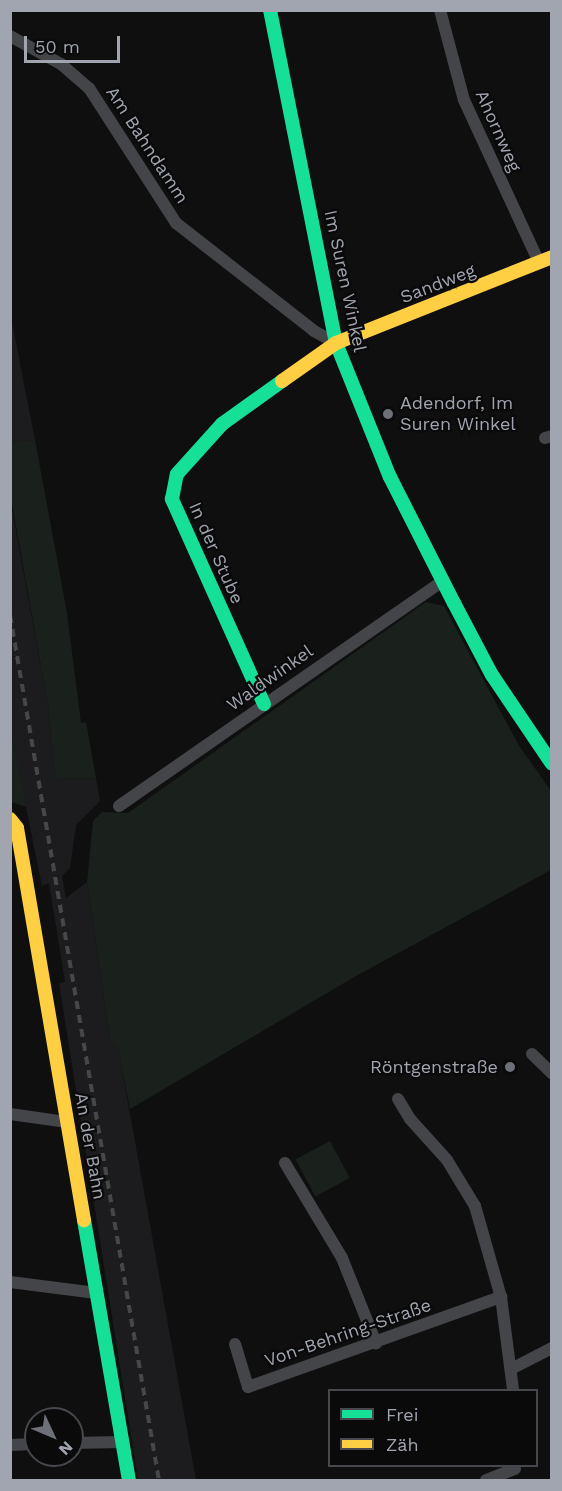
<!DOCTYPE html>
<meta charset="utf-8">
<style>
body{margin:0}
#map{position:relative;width:562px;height:1491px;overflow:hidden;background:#0f0f10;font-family:"Work Sans",sans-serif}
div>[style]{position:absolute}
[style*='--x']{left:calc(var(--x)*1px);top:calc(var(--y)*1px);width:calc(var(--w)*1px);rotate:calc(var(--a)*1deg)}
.built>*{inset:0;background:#1c1c1e}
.green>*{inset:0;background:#1a201b;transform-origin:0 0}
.street>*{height:12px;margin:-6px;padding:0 6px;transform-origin:6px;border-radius:6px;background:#444549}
.fast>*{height:14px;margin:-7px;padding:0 7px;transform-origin:7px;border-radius:7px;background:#16e098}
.slow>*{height:14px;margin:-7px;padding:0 7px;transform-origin:7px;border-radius:7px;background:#ffcf43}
.rail>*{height:4px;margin-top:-2px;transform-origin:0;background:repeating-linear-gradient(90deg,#464749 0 8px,transparent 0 14px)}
.dots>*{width:16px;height:16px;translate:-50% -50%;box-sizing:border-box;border:3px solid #0a0a0b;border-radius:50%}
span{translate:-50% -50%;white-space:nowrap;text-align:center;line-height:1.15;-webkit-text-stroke:4.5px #0a0a0b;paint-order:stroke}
.street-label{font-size:18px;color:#a1a5b0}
.poi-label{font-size:18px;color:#a1a5b0}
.left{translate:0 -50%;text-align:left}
.right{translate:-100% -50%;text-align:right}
.frame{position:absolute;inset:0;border:12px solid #a1a5b0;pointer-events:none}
.legend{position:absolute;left:328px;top:1389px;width:210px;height:78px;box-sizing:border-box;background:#0a0a0b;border:2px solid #46484d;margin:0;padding:8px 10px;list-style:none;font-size:18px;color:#a1a5b0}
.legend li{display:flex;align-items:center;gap:12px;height:30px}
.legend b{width:30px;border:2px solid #46484d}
.north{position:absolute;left:24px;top:1407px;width:60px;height:60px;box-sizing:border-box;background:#0a0a0b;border:2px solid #46484d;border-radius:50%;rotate:134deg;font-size:16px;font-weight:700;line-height:24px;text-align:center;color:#a1a5b0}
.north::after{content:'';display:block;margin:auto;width:21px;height:27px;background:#6e7078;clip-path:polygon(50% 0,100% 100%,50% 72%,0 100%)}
.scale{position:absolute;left:24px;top:36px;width:96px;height:27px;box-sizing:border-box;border:3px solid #a1a5b0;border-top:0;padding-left:8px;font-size:18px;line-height:21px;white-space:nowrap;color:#a1a5b0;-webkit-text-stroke:4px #0a0a0b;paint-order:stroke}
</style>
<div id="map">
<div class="built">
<div style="clip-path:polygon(10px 312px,35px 440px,11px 443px,10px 443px)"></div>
<div style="clip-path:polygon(10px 498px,48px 706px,55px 779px,96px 778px,100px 801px,76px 825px,70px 868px,62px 876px,66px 898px,87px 882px,110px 1040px,118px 1047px,196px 1480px,138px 1480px,59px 983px,65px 982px,49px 883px,42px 886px,11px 734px)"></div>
</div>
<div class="green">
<div style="clip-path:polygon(35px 440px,67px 613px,81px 723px,86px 722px,96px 778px,55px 779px,48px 706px,11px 498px,11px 443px)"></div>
<div style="clip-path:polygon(426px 602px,444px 606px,518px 744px,551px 791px,551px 870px,356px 976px,130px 1109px,118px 1048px,110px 1040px,87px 882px,93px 821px,102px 812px,128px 813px)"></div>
<div style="clip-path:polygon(10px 734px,11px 734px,27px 807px,11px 802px)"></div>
<div style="left:330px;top:1141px;width:42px;height:39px;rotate:62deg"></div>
</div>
<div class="street">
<div style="--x:440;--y:10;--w:93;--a:75.1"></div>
<div style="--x:464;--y:100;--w:179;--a:65.2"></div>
<div style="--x:10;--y:36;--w:58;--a:28.8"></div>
<div style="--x:61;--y:64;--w:37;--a:41"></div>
<div style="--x:89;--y:88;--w:161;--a:57.2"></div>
<div style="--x:176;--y:223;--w:175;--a:38"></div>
<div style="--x:314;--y:331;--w:25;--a:29"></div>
<div style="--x:545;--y:438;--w:7;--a:-16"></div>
<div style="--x:119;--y:806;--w:394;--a:-34.8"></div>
<div style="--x:532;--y:1054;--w:28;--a:44"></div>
<div style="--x:398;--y:1099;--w:23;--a:59"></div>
<div style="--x:410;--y:1119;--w:55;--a:47.9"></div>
<div style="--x:447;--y:1160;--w:54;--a:58.7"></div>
<div style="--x:475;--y:1206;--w:95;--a:74.1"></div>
<div style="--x:501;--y:1297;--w:94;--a:82.6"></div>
<div style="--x:10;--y:1114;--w:58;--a:8"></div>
<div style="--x:285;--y:1163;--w:111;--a:59"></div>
<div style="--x:342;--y:1258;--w:92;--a:68.2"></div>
<div style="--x:10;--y:1282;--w:87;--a:7.3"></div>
<div style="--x:235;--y:1344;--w:45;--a:73.2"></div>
<div style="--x:248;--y:1387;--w:269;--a:-19.6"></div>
<div style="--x:513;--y:1368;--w:44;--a:-27.1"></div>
<div style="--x:72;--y:1443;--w:50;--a:-1.1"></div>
<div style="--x:10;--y:1445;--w:26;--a:-2"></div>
<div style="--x:486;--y:1480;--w:31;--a:-21"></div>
</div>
<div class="fast">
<div style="--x:270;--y:10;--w:339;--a:78.8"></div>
<div style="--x:336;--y:343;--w:144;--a:68.1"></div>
<div style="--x:390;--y:477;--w:141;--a:63.1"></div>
<div style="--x:454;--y:603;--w:81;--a:62.2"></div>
<div style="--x:492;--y:675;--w:107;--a:56"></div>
<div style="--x:264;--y:704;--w:225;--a:-114.2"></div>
<div style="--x:172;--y:499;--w:25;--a:-79"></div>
<div style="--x:177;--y:474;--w:67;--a:-48"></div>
<div style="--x:222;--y:424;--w:74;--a:-35.6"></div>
<div style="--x:84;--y:1220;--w:264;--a:80.2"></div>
</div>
<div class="slow">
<div style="--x:282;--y:381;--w:66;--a:-35.1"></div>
<div style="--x:336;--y:343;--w:232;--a:-21.7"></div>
<div style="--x:10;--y:819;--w:11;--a:52"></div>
<div style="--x:17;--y:828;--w:398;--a:80.3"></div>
</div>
<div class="rail">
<div style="--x:10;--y:615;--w:878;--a:80.23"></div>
</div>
<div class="dots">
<div style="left:388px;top:414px;background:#6e7078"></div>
<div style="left:510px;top:1067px;background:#6e7078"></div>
</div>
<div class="street-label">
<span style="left:498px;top:131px;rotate:66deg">Ahornweg</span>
<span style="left:147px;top:145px;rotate:57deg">Am Bahndamm</span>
<span style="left:345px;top:281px;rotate:78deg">Im Suren Winkel</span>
<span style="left:438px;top:284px;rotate:-21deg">Sandweg</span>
<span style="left:216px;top:553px;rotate:66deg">In der Stube</span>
<span style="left:270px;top:678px;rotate:-35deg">Waldwinkel</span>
<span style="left:90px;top:1146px;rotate:80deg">An der Bahn</span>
<span style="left:348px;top:1333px;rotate:-19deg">Von-Behring-Straße</span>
</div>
<div class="poi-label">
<span class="left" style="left:400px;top:414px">Adendorf, Im<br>Suren Winkel</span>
<span class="right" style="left:498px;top:1067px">Röntgenstraße</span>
</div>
<div class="frame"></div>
<ul class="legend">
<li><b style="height:8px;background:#16e098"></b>Frei</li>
<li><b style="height:8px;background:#ffcf43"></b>Zäh</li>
</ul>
<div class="north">N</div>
<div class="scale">50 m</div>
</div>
